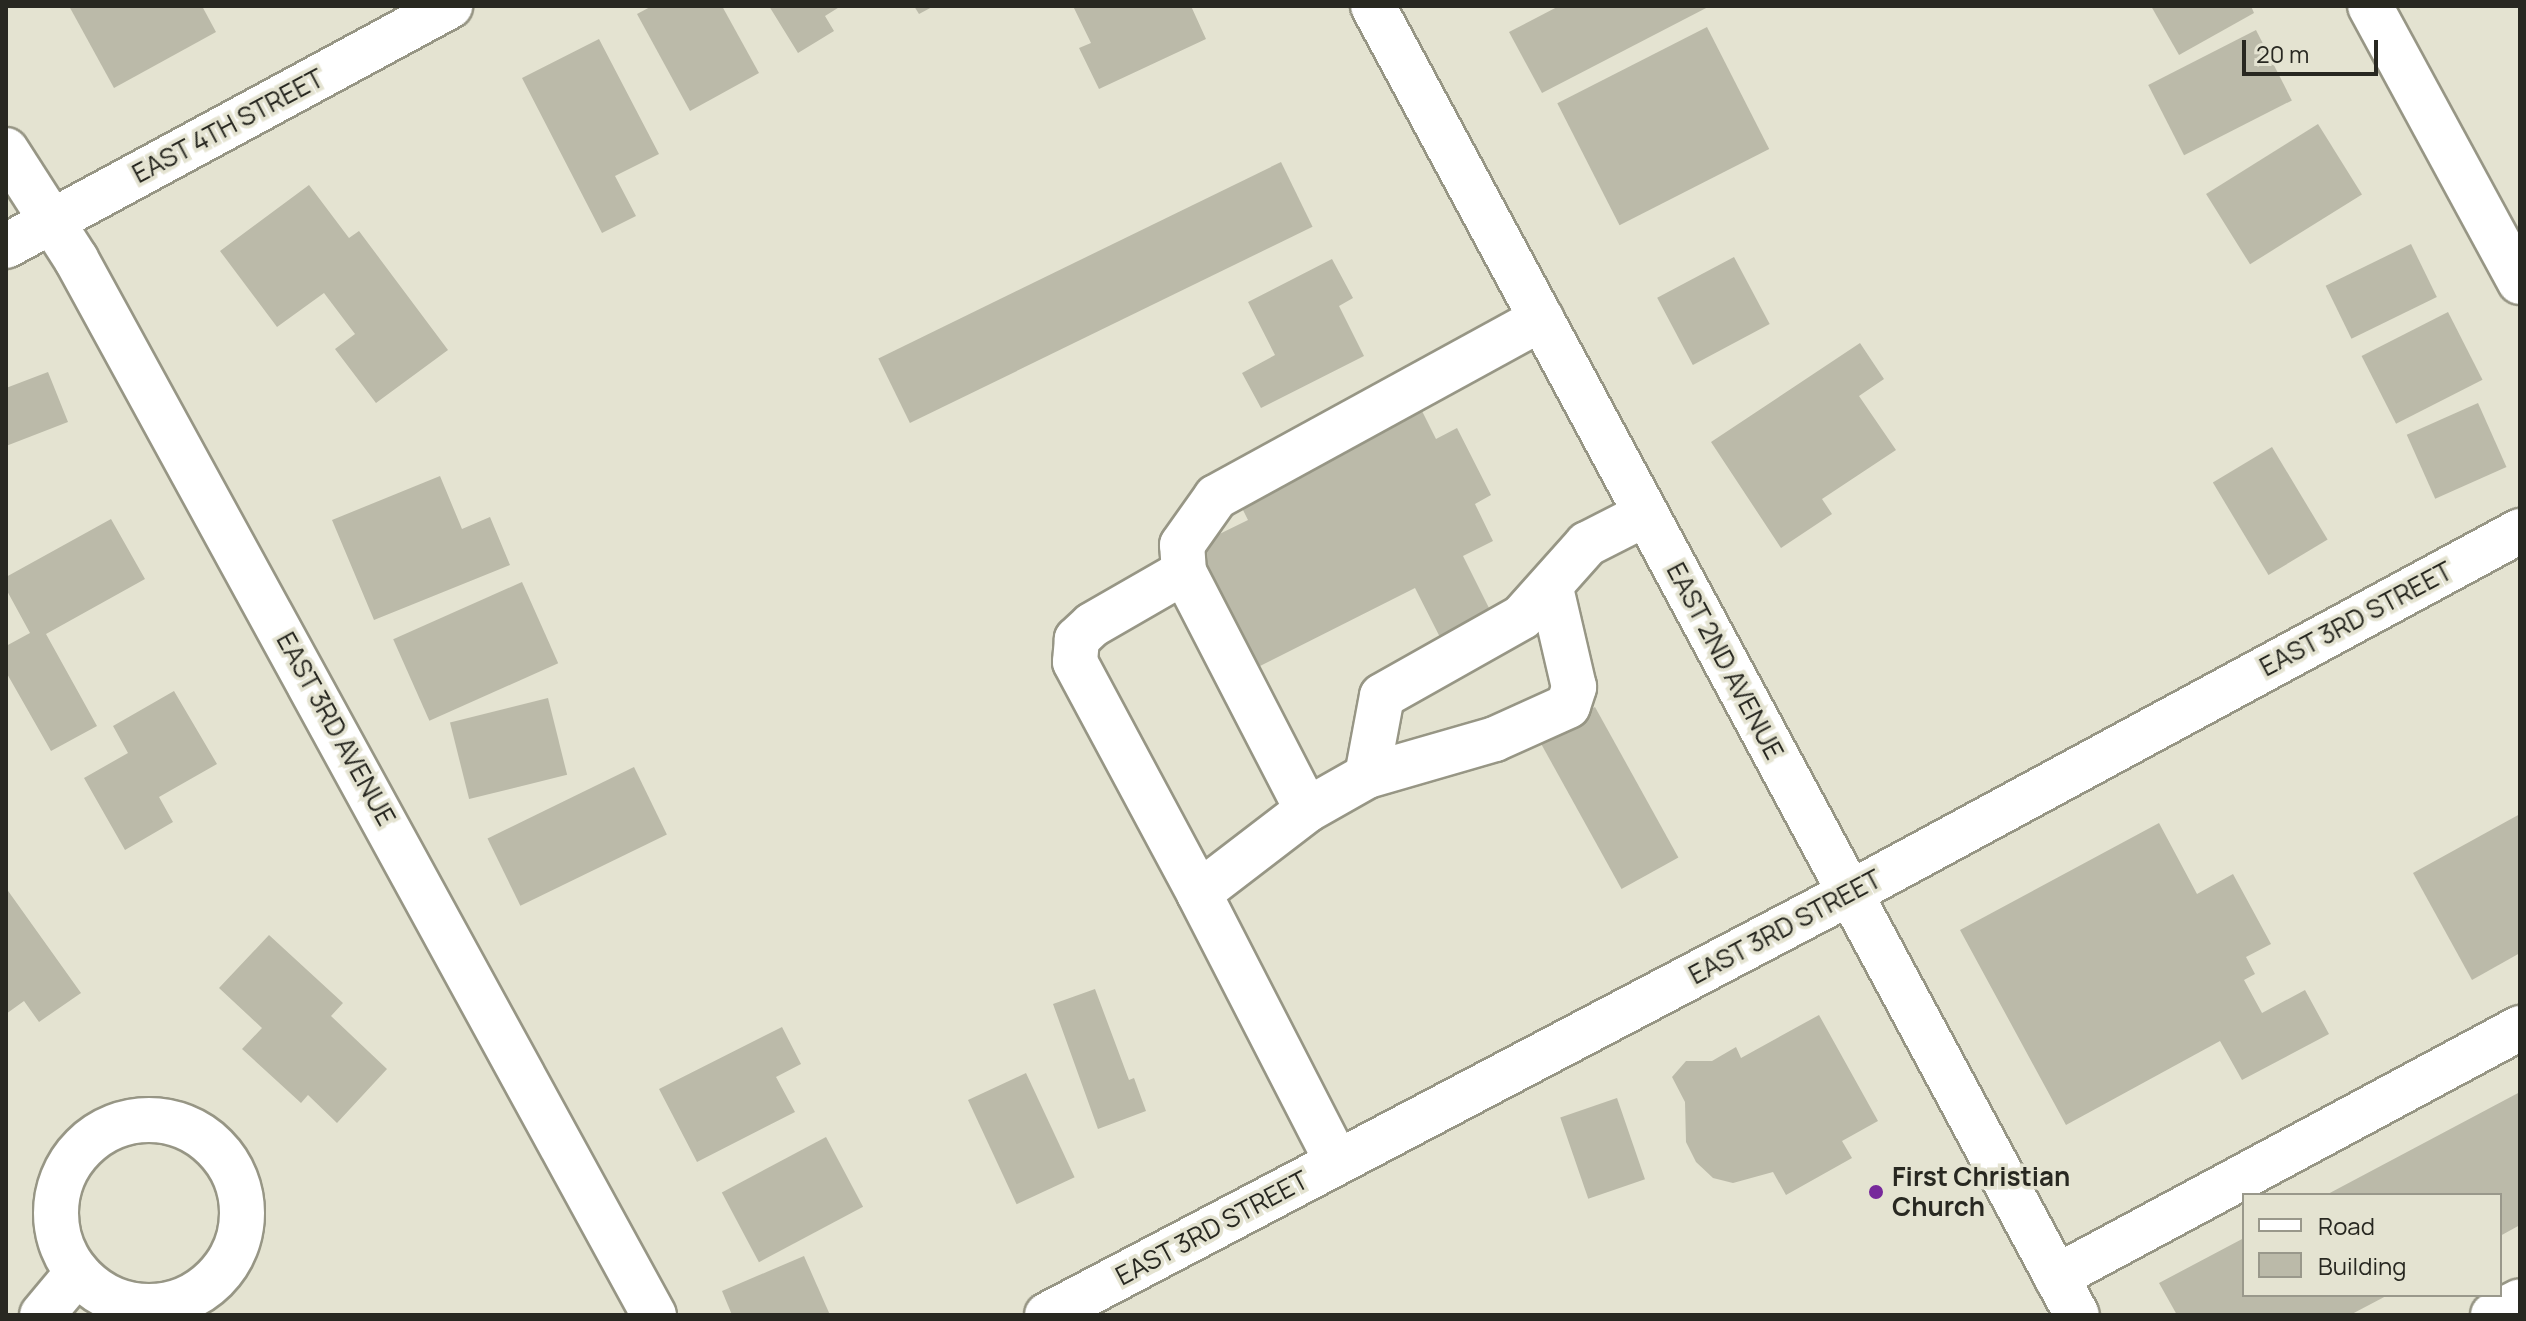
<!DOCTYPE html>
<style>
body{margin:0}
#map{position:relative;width:2526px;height:1321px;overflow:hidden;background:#e4e3d1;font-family:Manrope,sans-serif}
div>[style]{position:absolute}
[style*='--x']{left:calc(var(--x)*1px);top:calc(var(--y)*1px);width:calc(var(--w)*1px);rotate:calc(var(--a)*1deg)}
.building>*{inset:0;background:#bbbaa9;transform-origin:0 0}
.roads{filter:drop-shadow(2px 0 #979685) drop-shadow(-2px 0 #979685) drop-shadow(0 2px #979685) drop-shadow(0 -2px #979685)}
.minor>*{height:44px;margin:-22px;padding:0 22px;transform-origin:22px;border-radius:22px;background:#fff}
.minor>.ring{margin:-22px;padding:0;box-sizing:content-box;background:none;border:44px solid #fff;border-radius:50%}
.major>*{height:44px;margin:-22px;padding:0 22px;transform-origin:22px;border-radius:22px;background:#fff}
.dots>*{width:22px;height:22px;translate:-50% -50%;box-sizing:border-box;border:4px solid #e4e3d1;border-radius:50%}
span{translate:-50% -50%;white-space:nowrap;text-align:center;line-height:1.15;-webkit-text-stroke:7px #e4e3d1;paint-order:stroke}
.street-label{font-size:26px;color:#282821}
.poi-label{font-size:26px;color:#282821;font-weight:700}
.left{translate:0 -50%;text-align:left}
.frame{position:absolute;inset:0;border:8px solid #282821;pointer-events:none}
.legend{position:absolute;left:2242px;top:1193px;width:260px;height:104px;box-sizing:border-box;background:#e4e3d1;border:2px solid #99988b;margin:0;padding:10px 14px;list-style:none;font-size:24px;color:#282821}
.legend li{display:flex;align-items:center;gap:16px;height:40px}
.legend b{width:40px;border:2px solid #99988b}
.scale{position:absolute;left:2242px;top:40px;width:136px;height:36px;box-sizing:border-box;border:4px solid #282821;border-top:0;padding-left:10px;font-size:24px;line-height:28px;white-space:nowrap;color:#282821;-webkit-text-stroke:6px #e4e3d1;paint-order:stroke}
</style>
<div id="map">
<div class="building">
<div style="clip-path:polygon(69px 6px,202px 6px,216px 32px,114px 88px)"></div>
<div style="clip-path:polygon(652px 6px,722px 6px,759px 73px,690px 111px,637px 14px)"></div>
<div style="clip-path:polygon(769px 6px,841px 6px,825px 16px,834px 31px,798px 53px)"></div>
<div style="clip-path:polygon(914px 6px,934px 6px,919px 14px)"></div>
<div style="clip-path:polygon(1073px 6px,1191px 6px,1206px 39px,1099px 89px,1079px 48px,1091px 43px)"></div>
<div style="clip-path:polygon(1559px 6px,1710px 6px,1542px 93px,1509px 32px)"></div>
<div style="clip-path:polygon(2151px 6px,2251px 6px,2254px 13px,2179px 55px)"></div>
<div style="left:1707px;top:27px;width:137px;height:168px;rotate:63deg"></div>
<div style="left:2256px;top:30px;width:79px;height:121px;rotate:63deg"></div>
<div style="clip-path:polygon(599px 39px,659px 154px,615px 176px,636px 216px,602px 233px,522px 78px)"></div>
<div style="left:2318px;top:124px;width:83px;height:132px;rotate:58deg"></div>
<div style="left:1281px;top:162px;width:72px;height:448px;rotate:64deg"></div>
<div style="clip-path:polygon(309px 185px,349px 238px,359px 231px,448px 350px,376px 403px,335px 349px,355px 334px,324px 293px,277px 327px,220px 251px)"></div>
<div style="left:2411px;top:244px;width:59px;height:95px;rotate:64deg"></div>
<div style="left:1734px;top:257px;width:76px;height:87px;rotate:62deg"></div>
<div style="clip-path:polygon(1332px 259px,1353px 298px,1339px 306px,1364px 356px,1261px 408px,1242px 373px,1275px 355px,1248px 302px)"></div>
<div style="left:2448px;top:312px;width:76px;height:97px;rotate:63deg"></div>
<div style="clip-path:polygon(1860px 343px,1884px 379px,1859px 396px,1896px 450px,1822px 499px,1832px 514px,1781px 548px,1711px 442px)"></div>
<div style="clip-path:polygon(48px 372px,68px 422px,6px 446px,6px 388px)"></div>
<div style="clip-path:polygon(1418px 403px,1436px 439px,1457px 428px,1491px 495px,1475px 504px,1493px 541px,1463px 556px,1498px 626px,1447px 651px,1415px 588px,1258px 667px,1197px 545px,1248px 520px,1235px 494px)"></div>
<div style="left:2478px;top:403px;width:70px;height:78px;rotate:66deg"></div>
<div style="left:2272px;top:447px;width:108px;height:69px;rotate:59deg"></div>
<div style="clip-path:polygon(440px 476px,462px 529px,490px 517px,510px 565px,374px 620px,332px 520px)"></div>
<div style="clip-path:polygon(111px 519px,145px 579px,46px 634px,97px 726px,51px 751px,6px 672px,6px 646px,30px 633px,6px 589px,6px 577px)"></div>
<div style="left:522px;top:582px;width:89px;height:141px;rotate:66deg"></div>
<div style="clip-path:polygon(174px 691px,217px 764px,159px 797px,173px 822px,125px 850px,84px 778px,128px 753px,113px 726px)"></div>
<div style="left:548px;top:698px;width:79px;height:101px;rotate:76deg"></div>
<div style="left:1595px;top:707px;width:172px;height:65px;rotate:61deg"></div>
<div style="left:634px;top:767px;width:75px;height:163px;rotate:64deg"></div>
<div style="clip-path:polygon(2520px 814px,2520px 953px,2472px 980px,2413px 873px)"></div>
<div style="clip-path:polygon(2159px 823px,2197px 894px,2233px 874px,2271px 944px,2246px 957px,2255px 974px,2244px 980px,2262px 1013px,2305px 990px,2329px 1034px,2242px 1080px,2220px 1041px,2066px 1125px,1960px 930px)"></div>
<div style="clip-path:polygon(6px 888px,81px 993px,39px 1022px,24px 1001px,6px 1014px)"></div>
<div style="clip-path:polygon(269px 935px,343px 1003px,331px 1016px,387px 1069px,337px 1123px,308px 1095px,301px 1103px,242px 1049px,262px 1028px,219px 988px)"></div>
<div style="clip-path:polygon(1095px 989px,1129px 1080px,1134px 1078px,1146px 1111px,1098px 1129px,1053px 1004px)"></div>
<div style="clip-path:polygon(1819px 1015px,1878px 1121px,1842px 1141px,1852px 1158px,1786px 1195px,1773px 1172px,1733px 1183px,1713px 1178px,1696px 1162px,1686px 1142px,1685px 1102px,1672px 1077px,1686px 1061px,1712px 1061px,1736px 1047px,1741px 1058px)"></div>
<div style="clip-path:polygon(782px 1027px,801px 1064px,776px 1077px,795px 1112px,697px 1162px,659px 1089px)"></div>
<div style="left:1026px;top:1073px;width:115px;height:64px;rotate:65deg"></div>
<div style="clip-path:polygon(2520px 1092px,2520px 1225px,2500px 1236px,2500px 1195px,2326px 1195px)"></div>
<div style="left:1617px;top:1098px;width:86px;height:60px;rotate:71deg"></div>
<div style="left:826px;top:1137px;width:79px;height:118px;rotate:62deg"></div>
<div style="clip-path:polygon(2244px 1238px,2244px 1295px,2388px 1295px,2350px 1315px,2177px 1315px,2159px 1283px)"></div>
<div style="clip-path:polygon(804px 1256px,830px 1315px,732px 1315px,722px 1291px)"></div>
</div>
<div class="roads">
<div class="minor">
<div style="--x:2370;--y:6;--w:314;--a:61.5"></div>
<div style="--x:6;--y:150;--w:130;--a:57.3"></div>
<div style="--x:76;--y:259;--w:1204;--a:61.31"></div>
<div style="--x:6;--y:246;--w:505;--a:-28.39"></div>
<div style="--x:1184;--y:572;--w:106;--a:150.1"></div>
<div style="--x:1092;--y:625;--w:21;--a:137"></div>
<div style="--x:1077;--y:639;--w:23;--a:95"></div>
<div style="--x:1075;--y:662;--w:262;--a:61.8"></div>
<div style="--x:1367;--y:776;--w:133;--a:-16.1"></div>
<div style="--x:1495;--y:739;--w:80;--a:-24.3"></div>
<div style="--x:1568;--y:706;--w:20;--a:-72"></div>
<div style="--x:1574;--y:687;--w:102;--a:-103.1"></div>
<div style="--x:1307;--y:810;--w:69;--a:-29.5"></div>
<div style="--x:1367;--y:776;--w:81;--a:-79.4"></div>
<div style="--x:1382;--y:696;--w:161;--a:-29.4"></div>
<div style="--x:1522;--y:617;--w:98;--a:-48.3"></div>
<div style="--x:1587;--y:544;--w:66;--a:-27"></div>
<div class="ring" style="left:56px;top:1120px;width:142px;height:142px"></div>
<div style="--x:1337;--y:1162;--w:302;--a:-117.2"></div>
<div style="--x:1199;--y:893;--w:136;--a:-37.5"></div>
<div style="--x:1307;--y:810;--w:268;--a:-117.3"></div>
<div style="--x:1184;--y:572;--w:27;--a:-94"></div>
<div style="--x:1182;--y:545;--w:59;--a:-54.7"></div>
<div style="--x:1216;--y:497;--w:371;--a:-28.7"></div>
<div style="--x:2056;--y:1277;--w:527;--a:-28.22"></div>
<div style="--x:42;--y:1315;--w:55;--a:-50.2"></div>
<div style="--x:1047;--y:1315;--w:907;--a:-27.72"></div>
<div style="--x:1850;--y:893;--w:762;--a:-28.38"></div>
<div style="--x:2493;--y:1315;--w:30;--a:-27"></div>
</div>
<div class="major">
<div style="--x:1373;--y:6;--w:1486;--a:61.73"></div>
</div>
</div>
<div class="dots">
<div style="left:1876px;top:1192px;background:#77299b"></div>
</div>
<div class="street-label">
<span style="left:228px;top:126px;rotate:-28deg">EAST 4TH STREET</span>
<span style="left:2356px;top:619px;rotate:-28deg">EAST 3RD STREET</span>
<span style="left:1725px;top:661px;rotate:62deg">EAST 2ND AVENUE</span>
<span style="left:336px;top:729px;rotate:61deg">EAST 3RD AVENUE</span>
<span style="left:1785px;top:927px;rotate:-28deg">EAST 3RD STREET</span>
<span style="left:1212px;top:1228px;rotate:-28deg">EAST 3RD STREET</span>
</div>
<div class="poi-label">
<span class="left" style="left:1892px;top:1192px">First Christian<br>Church</span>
</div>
<div class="frame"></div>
<ul class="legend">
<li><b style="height:10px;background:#fff"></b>Road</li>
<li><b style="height:22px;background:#bbbaa9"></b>Building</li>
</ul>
<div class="scale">20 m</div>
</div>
